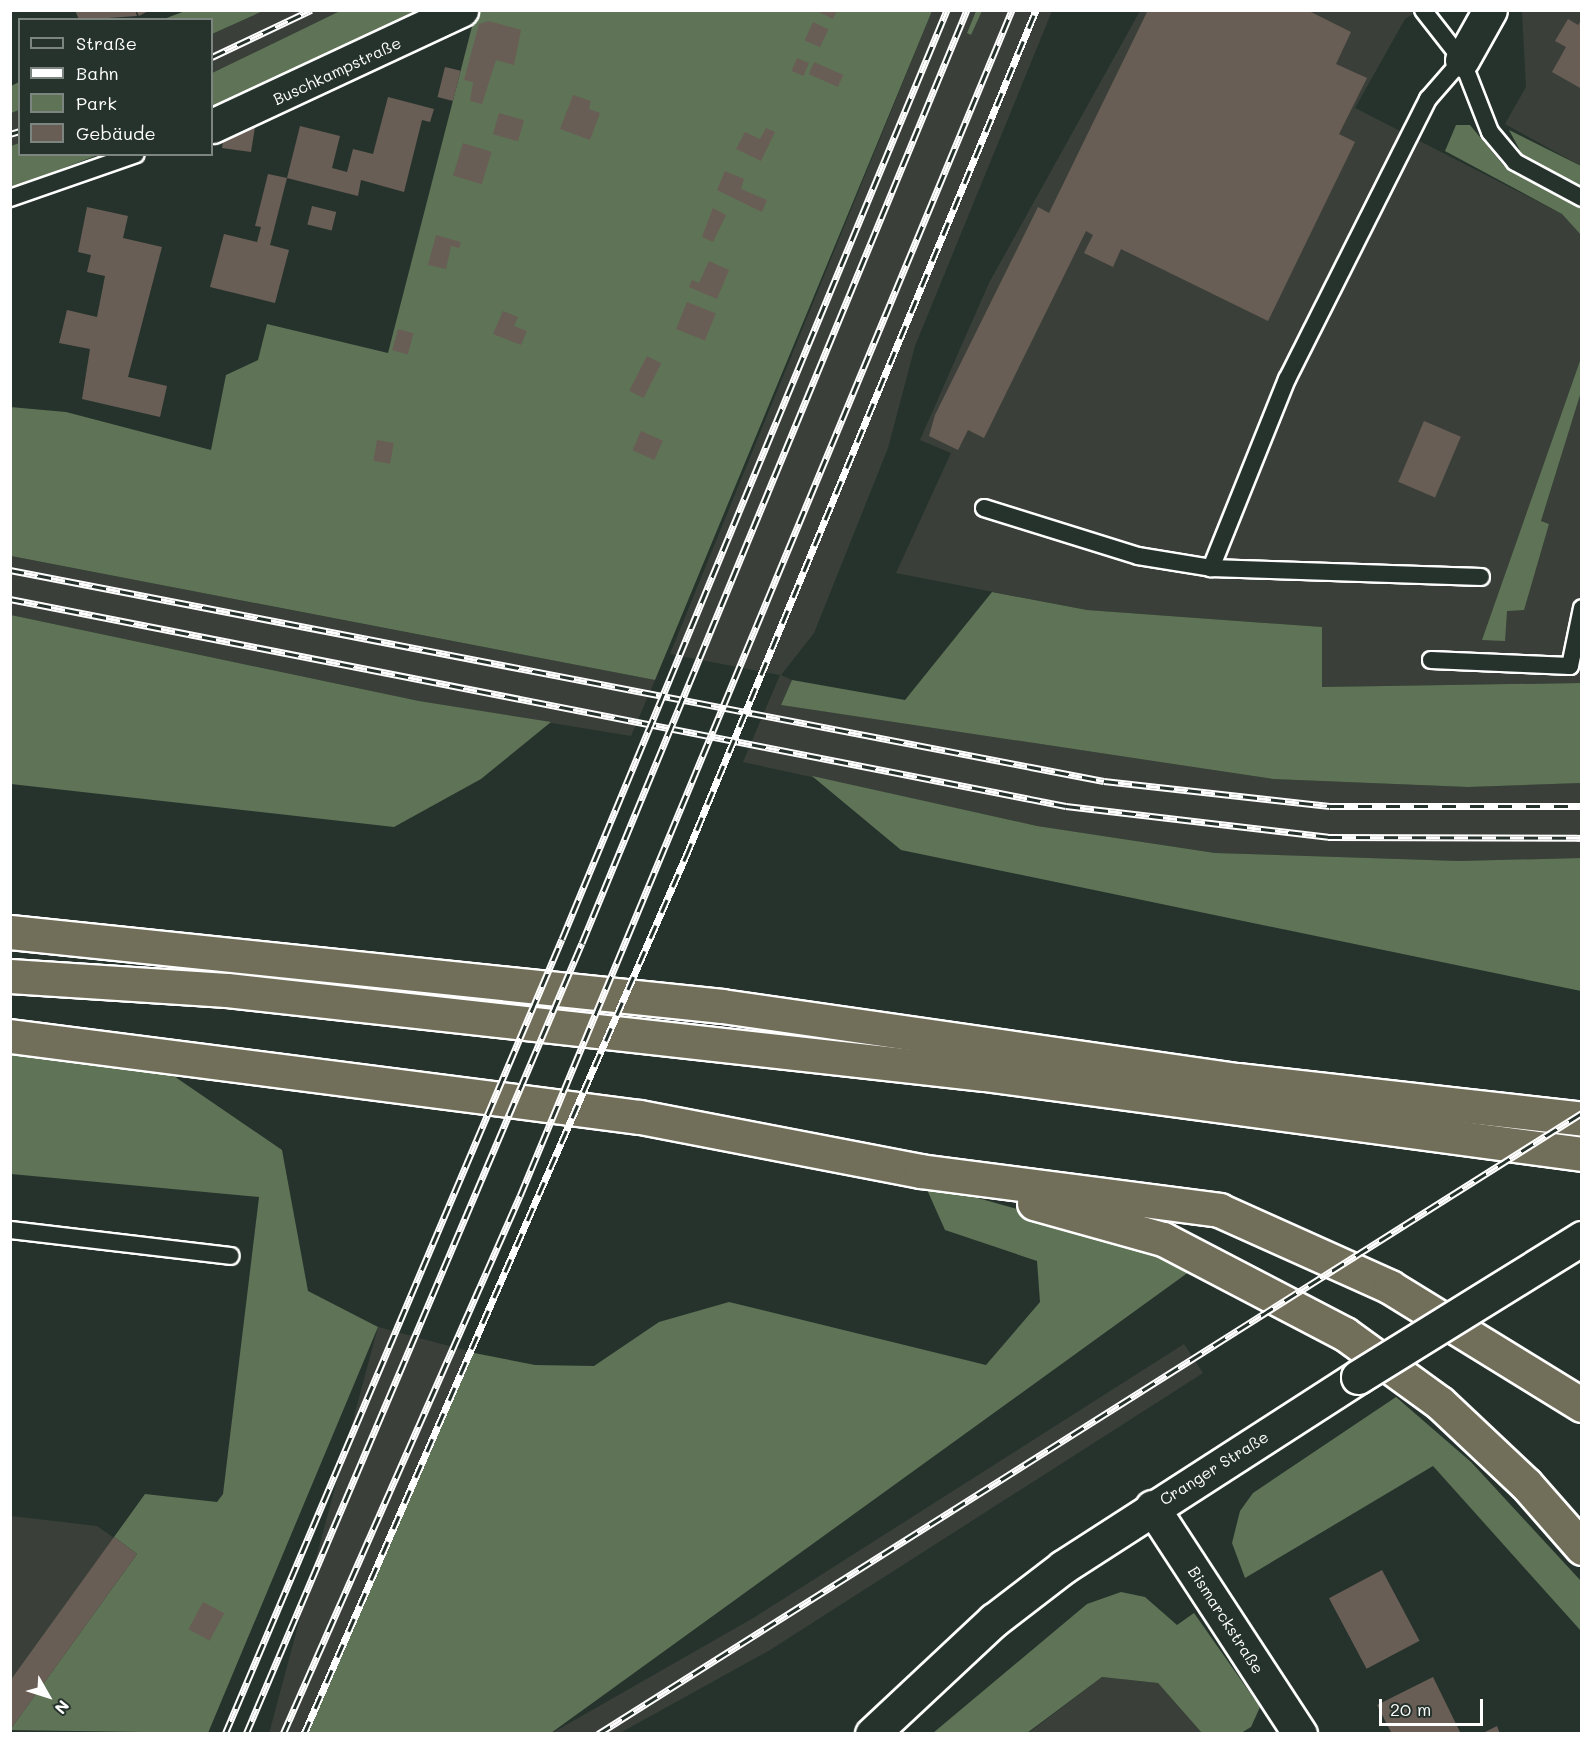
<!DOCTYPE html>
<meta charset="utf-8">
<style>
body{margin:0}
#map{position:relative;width:1592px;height:1744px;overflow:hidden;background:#26332d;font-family:Mali,sans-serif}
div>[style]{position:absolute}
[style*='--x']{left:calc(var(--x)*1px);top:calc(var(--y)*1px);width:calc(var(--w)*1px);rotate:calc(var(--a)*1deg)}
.built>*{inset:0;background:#3a4039;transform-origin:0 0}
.green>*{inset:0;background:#5f7356}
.building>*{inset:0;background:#695e55;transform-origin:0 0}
.roads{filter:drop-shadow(2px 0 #fff) drop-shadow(-2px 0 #fff) drop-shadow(0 2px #fff) drop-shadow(0 -2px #fff)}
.service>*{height:16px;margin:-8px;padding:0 8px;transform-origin:8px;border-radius:8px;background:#26332d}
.minor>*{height:33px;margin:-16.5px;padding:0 16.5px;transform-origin:16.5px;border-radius:16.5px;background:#26332d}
.tertiary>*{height:33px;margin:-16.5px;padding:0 16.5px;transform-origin:16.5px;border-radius:16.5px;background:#26332d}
.motorway>*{height:33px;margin:-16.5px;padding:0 16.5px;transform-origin:16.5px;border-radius:16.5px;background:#716e59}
.rail>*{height:7px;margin-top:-3.5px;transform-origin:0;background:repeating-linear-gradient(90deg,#26332d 0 14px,#fff 0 28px);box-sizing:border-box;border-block:2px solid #fff}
.bridges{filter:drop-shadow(2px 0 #fff) drop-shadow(-2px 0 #fff) drop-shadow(0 2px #fff) drop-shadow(0 -2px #fff)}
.tertiary-bridge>*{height:33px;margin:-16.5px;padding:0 16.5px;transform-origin:16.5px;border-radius:16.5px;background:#26332d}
span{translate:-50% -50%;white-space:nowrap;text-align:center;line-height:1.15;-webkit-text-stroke:5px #26332d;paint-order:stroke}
.street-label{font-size:16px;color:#fff}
.frame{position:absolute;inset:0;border:12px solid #fff;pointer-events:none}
.legend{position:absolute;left:18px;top:18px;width:195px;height:138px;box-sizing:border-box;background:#26332d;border:2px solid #7d8581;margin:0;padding:8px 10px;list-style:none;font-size:18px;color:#fff}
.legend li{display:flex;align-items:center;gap:12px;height:30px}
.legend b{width:30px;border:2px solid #7d8581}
.north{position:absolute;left:18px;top:1666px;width:60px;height:60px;-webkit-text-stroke:4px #26332d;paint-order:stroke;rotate:129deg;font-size:16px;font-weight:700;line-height:24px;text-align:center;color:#fff}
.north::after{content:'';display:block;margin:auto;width:21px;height:27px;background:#fff;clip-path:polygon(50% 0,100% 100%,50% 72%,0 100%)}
.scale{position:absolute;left:1379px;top:1699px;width:104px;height:27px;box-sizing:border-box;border:3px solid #fff;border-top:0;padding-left:8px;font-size:18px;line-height:21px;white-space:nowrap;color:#fff;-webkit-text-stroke:4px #26332d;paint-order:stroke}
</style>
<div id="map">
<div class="built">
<div style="clip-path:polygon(263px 11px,340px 11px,212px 73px,212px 34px)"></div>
<div style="clip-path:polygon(932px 11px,976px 11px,967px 32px,971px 35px,982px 11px,1052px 11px,915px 346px,888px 448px,814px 633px,781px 675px,792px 680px,781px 705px,1273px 779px,1468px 787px,1581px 783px,1581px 858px,1459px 861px,1215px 853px,1037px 826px,743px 762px,780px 675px,670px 654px)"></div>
<div style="clip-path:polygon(1140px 11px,1418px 11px,1405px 19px,1355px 108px,1562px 214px,1581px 235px,1581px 358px,1483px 639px,1507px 611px,1549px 524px,1541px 521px,1581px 392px,1581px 683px,1321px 687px,1322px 627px,1087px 610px,896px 573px,951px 453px,920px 440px,989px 283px)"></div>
<div style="clip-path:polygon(1522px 11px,1581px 11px,1581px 166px,1505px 124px,1526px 87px)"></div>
<div style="clip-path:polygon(19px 110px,19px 143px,11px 146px,10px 113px)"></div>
<div style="clip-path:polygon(10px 556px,655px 680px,631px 736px,419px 701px,11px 615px)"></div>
<div style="left:378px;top:1327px;width:94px;height:441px;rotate:15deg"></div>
<div style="clip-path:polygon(1184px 1344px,1203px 1373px,770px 1650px,620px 1733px,552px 1733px,755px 1617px)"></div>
<div style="clip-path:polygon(11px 1516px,97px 1526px,137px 1554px,11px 1730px)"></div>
<div style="clip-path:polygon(1102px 1677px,1158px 1683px,1202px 1733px,1027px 1734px)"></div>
</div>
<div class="green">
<div style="clip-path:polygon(185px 11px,185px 10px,263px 11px,212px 34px,212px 20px,164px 19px)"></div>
<div style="clip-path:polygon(340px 11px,442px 11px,212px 119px,212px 73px)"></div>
<div style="clip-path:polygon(476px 11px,932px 11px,655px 680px,11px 556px,10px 407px,66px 412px,211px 450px,226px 375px,258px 360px,267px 324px,388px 353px)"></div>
<div style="clip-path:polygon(976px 11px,982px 11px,971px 35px,967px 33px)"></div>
<div style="clip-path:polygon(19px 82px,19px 110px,11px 113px,11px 86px)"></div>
<div style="clip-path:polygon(1456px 125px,1470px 125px,1503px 165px,1581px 208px,1581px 235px,1562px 214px,1445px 151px)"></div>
<div style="clip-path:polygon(1509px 130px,1581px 166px,1581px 187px,1523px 156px)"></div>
<div style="clip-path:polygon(19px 143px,20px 154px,98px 155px,11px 188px,11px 146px)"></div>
<div style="clip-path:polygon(1581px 358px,1581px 392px,1541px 521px,1549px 524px,1524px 610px,1507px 611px,1505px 641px,1482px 640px)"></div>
<div style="clip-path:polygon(992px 592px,1087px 610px,1322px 627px,1322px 687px,1581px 683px,1581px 783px,1468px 787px,1273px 779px,781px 705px,792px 680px,905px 700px)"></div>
<div style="clip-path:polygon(11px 615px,419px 701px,551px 722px,481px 779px,394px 827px,11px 784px)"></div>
<div style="clip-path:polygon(812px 776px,1037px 826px,1215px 853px,1459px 861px,1581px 858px,1581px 991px,901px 850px)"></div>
<div style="clip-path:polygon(11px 1050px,165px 1070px,282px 1150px,308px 1291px,378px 1327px,208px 1733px,10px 1730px,137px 1554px,114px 1537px,145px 1494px,217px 1502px,223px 1494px,259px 1197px,11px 1174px)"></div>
<div style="clip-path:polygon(924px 1183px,1046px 1217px,1193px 1269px,551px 1733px,308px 1734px,469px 1352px,535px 1365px,594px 1366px,659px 1322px,729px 1302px,986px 1365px,1040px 1302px,1037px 1261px,945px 1230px)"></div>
<div style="clip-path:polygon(1396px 1397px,1471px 1462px,1581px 1581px,1581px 1631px,1433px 1466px,1245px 1578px,1232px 1543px,1240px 1511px,1253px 1493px)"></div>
<div style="clip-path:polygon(1121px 1592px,1145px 1597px,1177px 1625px,1194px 1613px,1260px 1707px,1251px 1727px,1241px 1733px,1202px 1733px,1158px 1683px,1102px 1677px,1027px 1733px,933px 1733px,1087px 1604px)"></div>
</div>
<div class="building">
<div style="clip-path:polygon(75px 10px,135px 10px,137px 16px,79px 20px)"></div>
<div style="clip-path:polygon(136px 10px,150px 10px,139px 16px)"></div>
<div style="clip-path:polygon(815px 10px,837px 10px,833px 19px)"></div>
<div style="clip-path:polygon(1148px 10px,1307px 10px,1351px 32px,1336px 64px,1367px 78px,1339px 134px,1355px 142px,1268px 321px,1121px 249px,1113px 267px,1084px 253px,1093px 235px,1086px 231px,984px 438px,968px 430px,958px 450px,929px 436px,935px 415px,1038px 207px,1049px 213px)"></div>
<div style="clip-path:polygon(1568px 19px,1578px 25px,1582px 19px,1582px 89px,1552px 72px,1566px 47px,1555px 41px)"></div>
<div style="clip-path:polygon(489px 21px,521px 30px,514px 65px,496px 60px,482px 104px,470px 101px,473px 82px,464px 80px,479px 24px)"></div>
<div style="left:813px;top:22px;width:17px;height:20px;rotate:25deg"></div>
<div style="left:797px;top:58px;width:13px;height:14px;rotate:23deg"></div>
<div style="left:814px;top:62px;width:32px;height:13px;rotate:24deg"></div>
<div style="left:445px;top:67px;width:16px;height:31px;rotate:14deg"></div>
<div style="clip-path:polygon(573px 95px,591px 101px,589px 109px,600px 113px,590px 140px,560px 129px)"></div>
<div style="clip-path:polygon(388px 97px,434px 109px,430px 122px,422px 120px,404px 192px,361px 180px,358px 196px,287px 178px,300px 126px,340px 136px,332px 168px,347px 172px,353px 149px,373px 154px)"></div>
<div style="left:499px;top:113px;width:26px;height:22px;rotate:16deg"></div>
<div style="clip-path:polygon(239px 125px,255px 127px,251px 152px,222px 148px,225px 130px)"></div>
<div style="clip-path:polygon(766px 128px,775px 132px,761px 161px,736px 149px,745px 132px,760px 139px)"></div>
<div style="left:463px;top:143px;width:30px;height:34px;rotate:17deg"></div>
<div style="clip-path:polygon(725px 171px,744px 179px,741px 189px,767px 200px,762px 212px,717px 190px)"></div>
<div style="clip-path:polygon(268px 174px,287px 178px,270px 245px,289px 250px,275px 303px,210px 287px,224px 234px,257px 242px,261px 227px,255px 226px)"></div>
<div style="left:312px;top:206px;width:25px;height:19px;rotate:14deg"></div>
<div style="clip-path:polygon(87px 207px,128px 216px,123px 238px,162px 247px,128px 377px,167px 386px,160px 417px,82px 399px,90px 349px,59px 343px,67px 310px,97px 317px,105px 276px,87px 272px,91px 255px,78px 252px)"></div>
<div style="clip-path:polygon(713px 208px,726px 215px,713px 242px,702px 237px)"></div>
<div style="clip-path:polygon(436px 235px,461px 242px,459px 248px,451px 246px,446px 269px,428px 265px)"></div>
<div style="clip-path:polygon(709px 261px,729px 270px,717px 299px,689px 287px,692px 280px,699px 283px)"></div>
<div style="left:687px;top:302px;width:31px;height:29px;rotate:22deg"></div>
<div style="clip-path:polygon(503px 311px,518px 317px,514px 326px,527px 331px,521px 345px,493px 334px)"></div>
<div style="left:398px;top:329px;width:16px;height:22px;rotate:15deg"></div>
<div style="left:647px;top:356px;width:16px;height:39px;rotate:27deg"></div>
<div style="left:1424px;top:421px;width:40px;height:66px;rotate:23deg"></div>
<div style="left:641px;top:431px;width:24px;height:21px;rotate:24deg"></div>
<div style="left:377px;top:440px;width:17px;height:21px;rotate:10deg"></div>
<div style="clip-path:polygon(114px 1537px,137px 1554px,10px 1730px,10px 1681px)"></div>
<div style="left:1382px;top:1570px;width:80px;height:60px;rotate:62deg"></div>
<div style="left:203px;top:1602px;width:24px;height:31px;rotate:28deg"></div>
<div style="clip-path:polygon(1433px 1677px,1461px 1734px,1392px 1734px,1377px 1705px)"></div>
<div style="clip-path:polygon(1497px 1726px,1500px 1734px,1481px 1734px)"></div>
</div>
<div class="roads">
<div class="service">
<div style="--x:1423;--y:10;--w:63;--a:52"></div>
<div style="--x:1462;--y:60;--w:77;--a:68.7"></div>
<div style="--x:1490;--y:132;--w:39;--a:50"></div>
<div style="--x:1515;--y:162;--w:76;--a:28.2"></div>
<div style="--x:1462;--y:60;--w:52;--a:131.1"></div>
<div style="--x:1428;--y:99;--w:313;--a:116.7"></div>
<div style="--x:1287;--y:379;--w:204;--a:111.9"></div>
<div style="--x:1211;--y:568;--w:270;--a:1.9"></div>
<div style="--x:10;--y:198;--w:133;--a:-19.2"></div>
<div style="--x:984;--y:508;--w:161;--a:17.3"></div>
<div style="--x:1138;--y:556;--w:74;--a:9.3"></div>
<div style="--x:1431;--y:660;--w:139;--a:2.5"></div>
<div style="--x:1570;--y:666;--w:59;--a:-78.3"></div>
<div style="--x:10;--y:1230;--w:222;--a:6.7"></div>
</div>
<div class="minor">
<div style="--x:1462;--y:60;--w:57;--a:-60.8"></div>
<div style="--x:212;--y:126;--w:275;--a:-25"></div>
</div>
<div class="tertiary">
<div style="--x:1152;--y:1507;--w:271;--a:56.9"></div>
<div style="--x:872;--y:1734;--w:167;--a:-43.1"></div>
<div style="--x:994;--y:1620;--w:87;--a:-37.5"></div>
<div style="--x:1063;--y:1567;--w:351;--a:-32.8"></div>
</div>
<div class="motorway">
<div style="--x:10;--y:932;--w:716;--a:5.93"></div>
<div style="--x:722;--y:1006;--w:520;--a:8.18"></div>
<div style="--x:1237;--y:1080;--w:347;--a:6.4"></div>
<div style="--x:10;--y:976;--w:217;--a:3.7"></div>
<div style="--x:227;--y:990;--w:762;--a:6.33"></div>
<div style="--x:984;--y:1074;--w:603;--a:7.62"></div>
<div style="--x:10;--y:1036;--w:635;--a:7.33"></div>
<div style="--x:640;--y:1117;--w:285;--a:10.9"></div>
<div style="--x:920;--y:1171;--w:302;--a:7.4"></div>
<div style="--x:1219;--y:1210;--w:188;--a:24.2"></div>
<div style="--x:1390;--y:1287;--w:225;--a:31.6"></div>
<div style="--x:1034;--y:1203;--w:134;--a:15.6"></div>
<div style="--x:1163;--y:1239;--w:205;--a:27.6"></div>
<div style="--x:1345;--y:1334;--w:117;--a:36"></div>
<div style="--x:1440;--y:1403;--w:118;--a:43.3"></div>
<div style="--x:1526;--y:1484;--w:85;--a:48.8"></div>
</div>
</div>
<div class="rail">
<div style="--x:212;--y:57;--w:110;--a:-25.4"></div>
<div style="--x:10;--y:134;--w:10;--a:-17"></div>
<div style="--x:10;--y:570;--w:1114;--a:10.92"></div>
<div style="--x:1104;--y:781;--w:227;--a:6.3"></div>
<div style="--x:1330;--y:806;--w:252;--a:0"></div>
<div style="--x:10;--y:599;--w:1076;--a:11.09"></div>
<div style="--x:1066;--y:806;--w:264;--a:6.7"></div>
<div style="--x:1328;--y:837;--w:254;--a:0.2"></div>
<div style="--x:225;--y:1734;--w:863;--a:-67.03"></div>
<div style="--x:562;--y:939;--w:1006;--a:-67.49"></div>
<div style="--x:246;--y:1734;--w:859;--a:-66.99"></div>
<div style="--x:582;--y:943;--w:1009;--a:-67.58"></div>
<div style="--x:283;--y:1734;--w:588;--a:-66.23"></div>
<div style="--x:520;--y:1196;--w:1284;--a:-67.47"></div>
<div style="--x:304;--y:1734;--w:958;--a:-66.49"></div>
<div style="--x:686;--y:856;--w:916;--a:-67.52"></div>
<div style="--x:598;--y:1734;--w:1164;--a:-32.26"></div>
</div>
<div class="bridges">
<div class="tertiary-bridge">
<div style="--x:1358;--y:1377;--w:264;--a:-31.8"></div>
</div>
</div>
<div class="street-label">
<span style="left:337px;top:71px;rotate:-25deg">Buschkampstraße</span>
<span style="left:1214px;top:1468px;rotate:-32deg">Cranger Straße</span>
<span style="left:1226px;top:1620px;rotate:57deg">Bismarckstraße</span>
</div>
<div class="frame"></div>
<ul class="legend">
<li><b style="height:8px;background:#26332d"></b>Straße</li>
<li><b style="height:8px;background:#fff"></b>Bahn</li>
<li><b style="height:16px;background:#5f7356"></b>Park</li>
<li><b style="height:16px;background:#695e55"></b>Gebäude</li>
</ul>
<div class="north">N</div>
<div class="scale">20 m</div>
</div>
